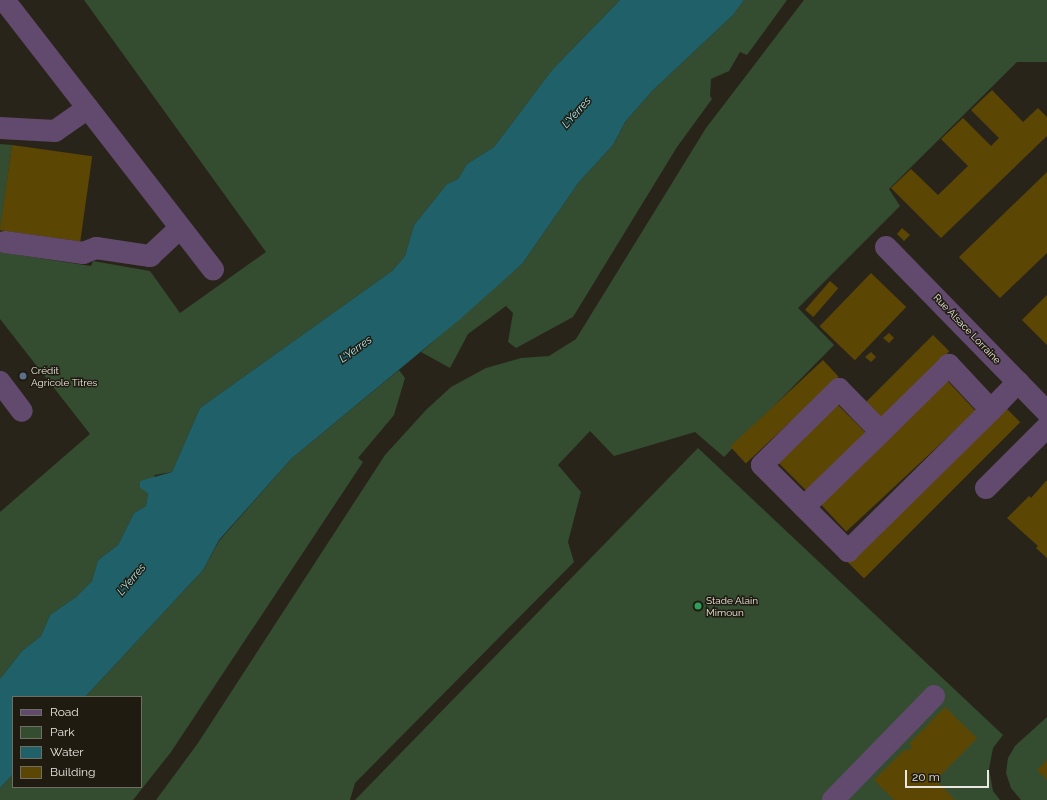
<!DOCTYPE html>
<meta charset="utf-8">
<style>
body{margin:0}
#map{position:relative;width:1047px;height:800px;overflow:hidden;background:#29241a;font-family:Raleway,sans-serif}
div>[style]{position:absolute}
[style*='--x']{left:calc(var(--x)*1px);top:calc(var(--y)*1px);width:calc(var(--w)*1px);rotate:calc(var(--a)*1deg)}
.green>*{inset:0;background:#344c30}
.water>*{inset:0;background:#206169}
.building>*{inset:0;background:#5c4604;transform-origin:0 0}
.minor>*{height:22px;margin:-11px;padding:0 11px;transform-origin:11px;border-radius:11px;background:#624a6e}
.dots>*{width:11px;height:11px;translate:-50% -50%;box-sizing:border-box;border:2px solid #1f1b10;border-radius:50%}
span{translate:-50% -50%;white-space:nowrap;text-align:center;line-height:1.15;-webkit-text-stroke:3px #1f1b10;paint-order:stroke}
.street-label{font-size:10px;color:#eae7e0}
.poi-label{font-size:10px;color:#eae7e0}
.left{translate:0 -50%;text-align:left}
.water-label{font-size:11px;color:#aef0fa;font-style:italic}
.legend{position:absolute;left:12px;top:696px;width:130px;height:92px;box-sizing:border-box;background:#1f1b10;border:1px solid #706d63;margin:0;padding:5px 7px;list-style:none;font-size:12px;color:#eae7e0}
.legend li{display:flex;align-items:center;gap:8px;height:20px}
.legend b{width:20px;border:1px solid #706d63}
.scale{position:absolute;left:905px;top:770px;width:84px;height:18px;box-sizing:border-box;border:2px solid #eae7e0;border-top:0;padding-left:5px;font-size:12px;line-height:14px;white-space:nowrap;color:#eae7e0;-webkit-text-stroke:3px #1f1b10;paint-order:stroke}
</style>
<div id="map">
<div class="green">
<div style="clip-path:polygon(84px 0,620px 0,552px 70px,494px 147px,467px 164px,458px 179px,447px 184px,414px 225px,405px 256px,392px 271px,200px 408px,172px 472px,155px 475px,148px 493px,146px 506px,134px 513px,118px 545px,98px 560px,92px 581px,76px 597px,50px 615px,41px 636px,22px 651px,0 679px,0 512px,90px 434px,0 319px,0 252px,91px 266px,93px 261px,150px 271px,180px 313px,266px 252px)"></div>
<div style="clip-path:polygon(744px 0,787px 0,747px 55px,740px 52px,729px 71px,711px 79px,710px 96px,712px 99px,677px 147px,573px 317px,516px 348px,508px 342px,513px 313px,506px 306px,468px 334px,450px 368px,421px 352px,522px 264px,579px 182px,613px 145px,625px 122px,652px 91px,733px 15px)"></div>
<div style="clip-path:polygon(804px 0,1047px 0,1047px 62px,1017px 62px,889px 189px,900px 206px,798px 308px,834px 345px,724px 457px,695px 432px,614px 456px,590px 431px,558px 465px,581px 492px,568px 542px,574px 562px,355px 783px,350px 800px,156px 800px,198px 743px,385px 455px,426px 410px,451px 387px,486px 368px,521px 358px,549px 356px,576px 339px,706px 128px)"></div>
<div style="clip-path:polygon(0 144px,12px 145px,0 234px)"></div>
<div style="clip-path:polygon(399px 370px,405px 378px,394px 415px,358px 458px,363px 462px,171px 752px,133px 800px,0 800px,0 788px,13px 774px,13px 787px,141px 787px,141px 697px,85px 697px,203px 570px,219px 541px,291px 459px)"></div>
<div style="clip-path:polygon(698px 448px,1003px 735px,993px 748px,989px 769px,993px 791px,1000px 800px,355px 800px)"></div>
<div style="clip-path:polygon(1047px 717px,1047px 800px,1021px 800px,1011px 788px,1006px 773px,1008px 758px,1015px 746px)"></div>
</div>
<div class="water">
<div style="clip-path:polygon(620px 0,744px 0,733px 15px,652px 91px,625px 122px,613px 145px,579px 182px,522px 264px,459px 320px,291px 459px,219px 540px,203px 570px,85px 697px,13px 697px,13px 774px,0 788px,0 679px,22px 651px,41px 636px,50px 615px,76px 597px,92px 581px,98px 560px,118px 545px,134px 513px,146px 506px,148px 493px,140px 488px,140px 481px,172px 472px,200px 408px,392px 271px,405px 256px,414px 225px,447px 184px,458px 179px,467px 164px,494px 147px,552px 70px)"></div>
</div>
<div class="building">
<div style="clip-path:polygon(992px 90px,1023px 122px,1038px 108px,1047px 117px,1047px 136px,941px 238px,891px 188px,911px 169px,938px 195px,968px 166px,941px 139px,963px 118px,991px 146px,999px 138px,971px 110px)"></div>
<div style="left:12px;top:145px;width:81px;height:86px;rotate:8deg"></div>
<div style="clip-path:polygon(1047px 172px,1047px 253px,1000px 298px,959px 257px)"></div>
<div style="clip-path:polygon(902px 228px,910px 235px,904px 241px,897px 234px)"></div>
<div style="left:871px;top:273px;width:49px;height:74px;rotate:44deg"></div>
<div style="left:830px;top:281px;width:11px;height:38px;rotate:41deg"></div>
<div style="clip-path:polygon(1047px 295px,1047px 345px,1022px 320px)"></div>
<div style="clip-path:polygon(889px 333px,894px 338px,889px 343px,883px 338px)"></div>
<div style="left:933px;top:335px;width:23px;height:95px;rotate:45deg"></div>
<div style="clip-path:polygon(871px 352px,876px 357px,871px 362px,865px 357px)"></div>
<div style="left:823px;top:360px;width:23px;height:127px;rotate:47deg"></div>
<div style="left:945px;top:378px;width:45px;height:177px;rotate:47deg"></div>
<div style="left:835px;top:402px;width:45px;height:83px;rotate:45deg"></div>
<div style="left:1004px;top:406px;width:23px;height:221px;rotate:45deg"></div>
<div style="clip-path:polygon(1047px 480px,1047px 558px,1036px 548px,1038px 546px,1007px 518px,1029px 496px,1031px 498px)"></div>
<div style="clip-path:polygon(945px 707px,977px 738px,936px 780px,955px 800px,894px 800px,874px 780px,905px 749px,907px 751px,912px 747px,909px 744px)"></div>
<div style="clip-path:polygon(1047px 760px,1047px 780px,1037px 770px)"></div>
</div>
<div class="minor">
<div style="--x:4;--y:0;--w:341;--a:52.2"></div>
<div style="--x:0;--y:128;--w:55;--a:3.1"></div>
<div style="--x:55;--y:131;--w:40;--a:-34.9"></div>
<div style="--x:5;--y:242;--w:79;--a:8"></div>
<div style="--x:83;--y:253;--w:14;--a:-21"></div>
<div style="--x:96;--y:248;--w:55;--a:8.4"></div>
<div style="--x:150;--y:256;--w:41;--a:-43"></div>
<div style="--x:886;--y:247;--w:231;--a:45.7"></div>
<div style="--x:0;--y:382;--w:36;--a:53"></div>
<div style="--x:991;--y:410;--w:62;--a:-133"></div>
<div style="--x:949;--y:365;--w:95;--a:135.4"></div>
<div style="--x:881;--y:432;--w:60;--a:-134.3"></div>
<div style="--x:839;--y:389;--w:108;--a:135.4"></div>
<div style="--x:762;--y:465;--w:122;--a:45"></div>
<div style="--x:848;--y:551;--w:201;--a:-44.6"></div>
<div style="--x:991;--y:410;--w:39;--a:-46"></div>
<div style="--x:986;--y:488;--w:86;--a:-45"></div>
<div style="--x:804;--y:507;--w:107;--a:-44.2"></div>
<div style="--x:833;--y:800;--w:145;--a:-45.8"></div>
</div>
<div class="dots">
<div style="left:23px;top:376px;background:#5c6f8a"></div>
<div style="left:698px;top:606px;background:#2e9e5b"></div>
</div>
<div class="street-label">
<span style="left:967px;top:329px;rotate:46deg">Rue Alsace Lorraine</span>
</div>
<div class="poi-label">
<span class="left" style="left:31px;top:376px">Crédit<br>Agricole Titres</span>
<span class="left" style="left:706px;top:606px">Stade Alain<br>Mimoun</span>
</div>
<div class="water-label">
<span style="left:577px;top:113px;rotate:-48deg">L'Yerres</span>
<span style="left:356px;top:350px;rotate:-36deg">L'Yerres</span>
<span style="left:132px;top:580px;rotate:-50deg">L'Yerres</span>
</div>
<ul class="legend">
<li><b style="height:5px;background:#624a6e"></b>Road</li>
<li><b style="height:11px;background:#344c30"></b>Park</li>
<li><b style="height:11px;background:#206169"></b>Water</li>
<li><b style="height:11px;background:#5c4604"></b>Building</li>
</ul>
<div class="scale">20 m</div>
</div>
